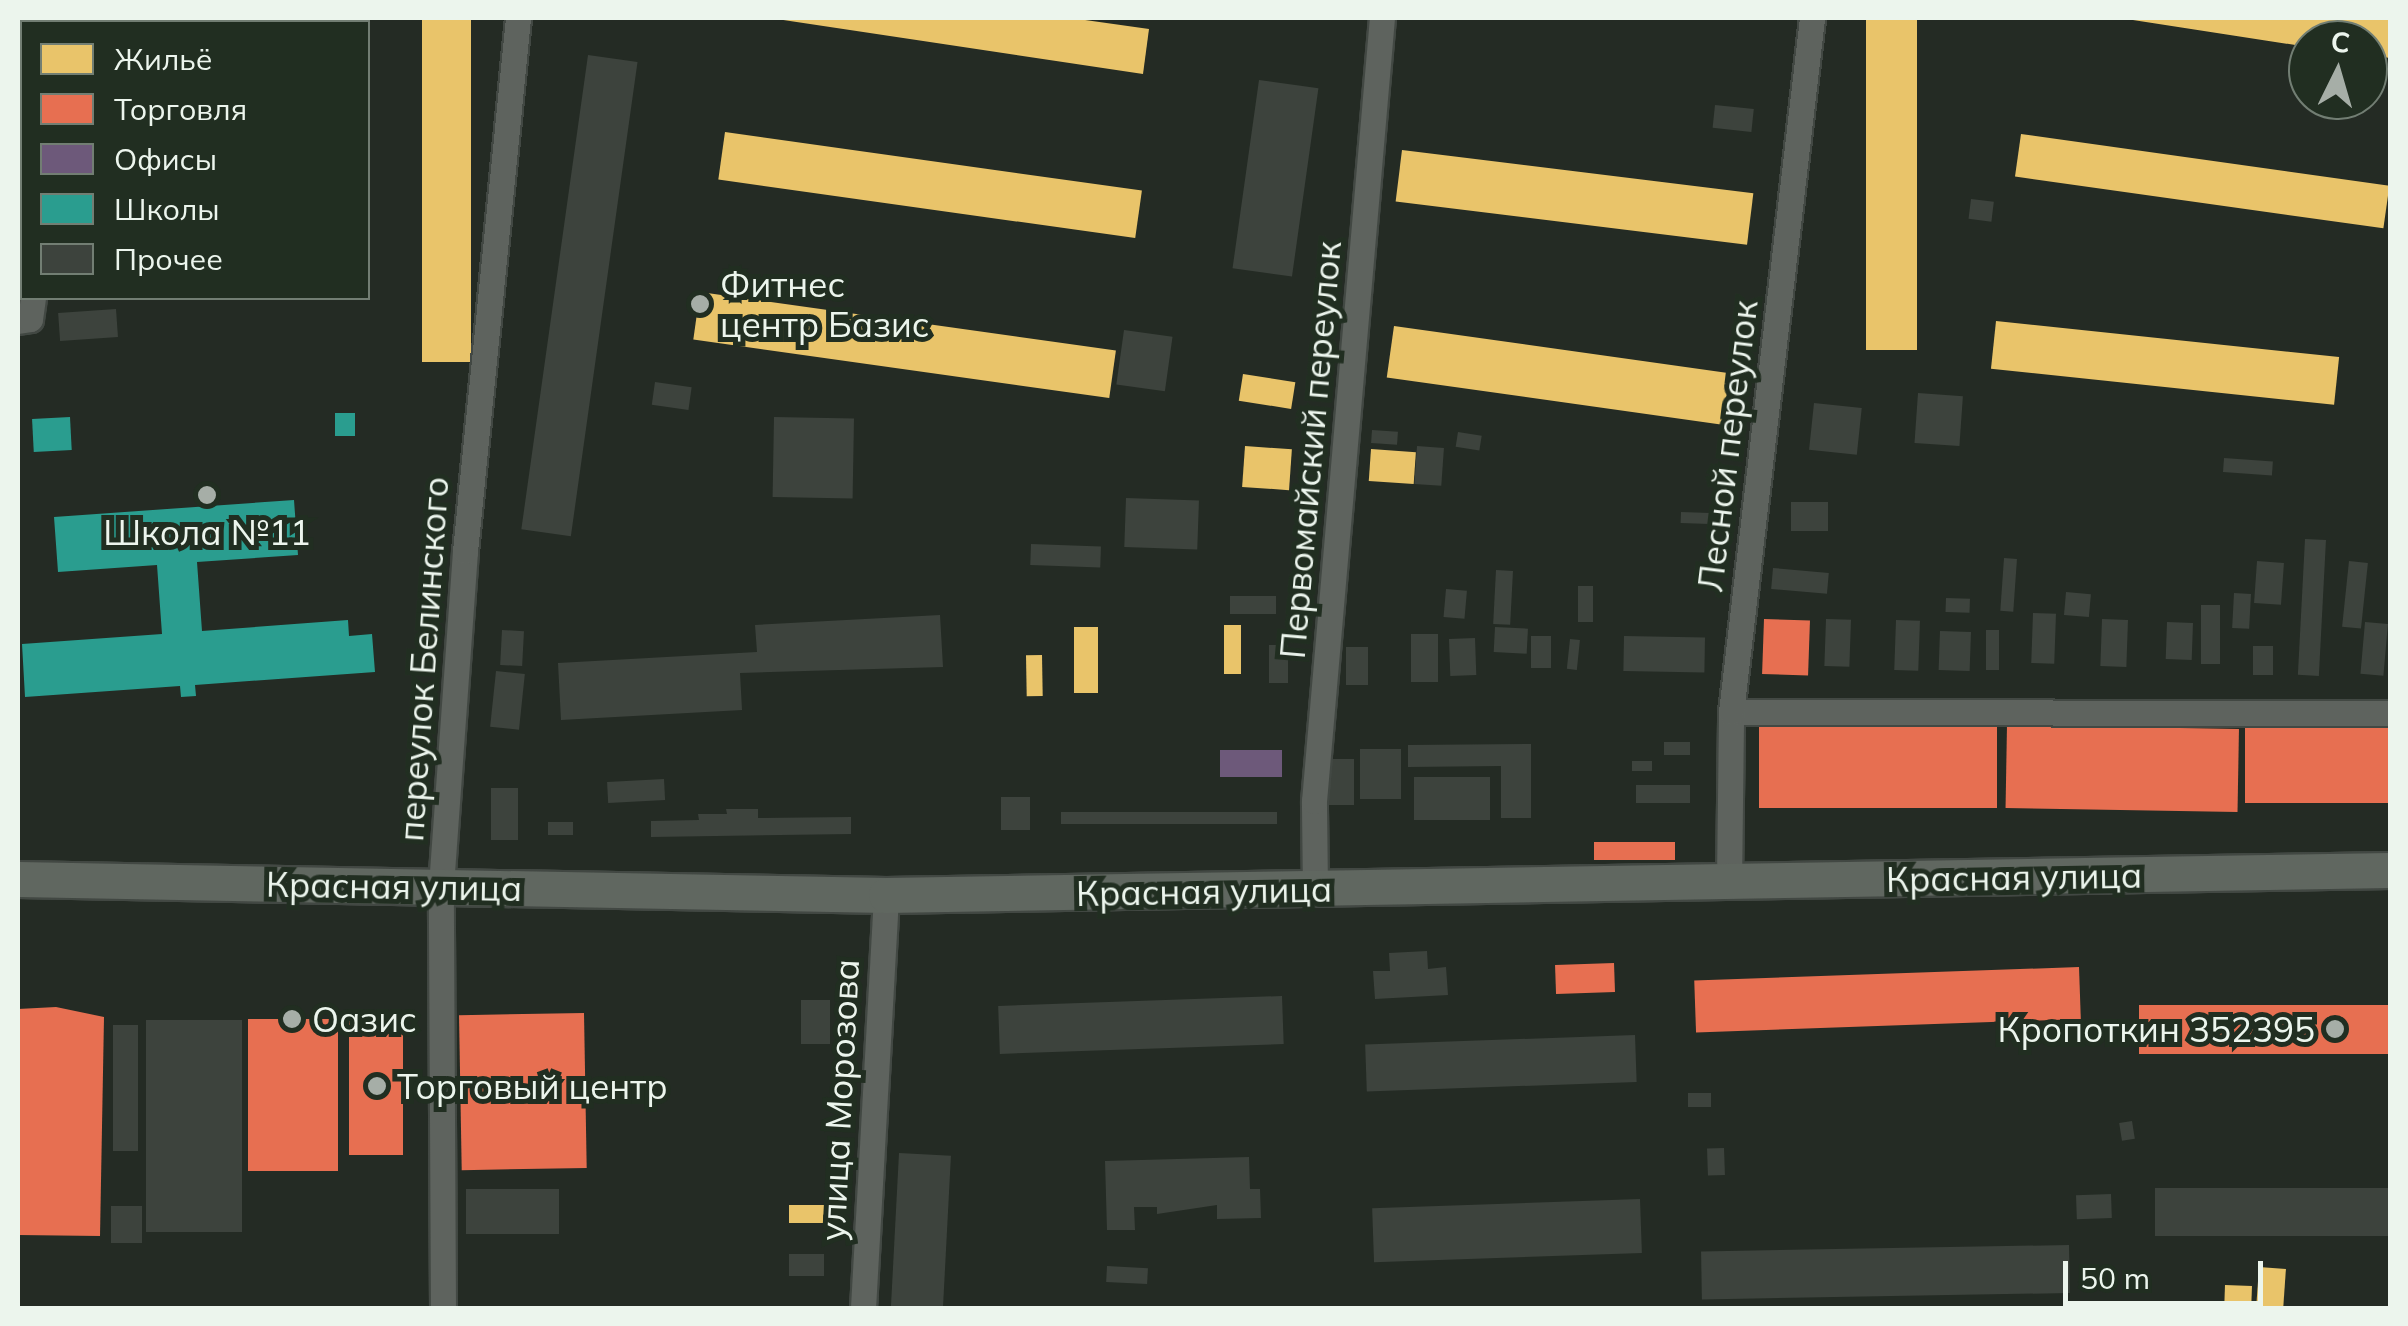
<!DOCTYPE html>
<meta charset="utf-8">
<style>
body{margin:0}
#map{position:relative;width:2408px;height:1326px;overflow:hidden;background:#242b24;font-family:Mulish,sans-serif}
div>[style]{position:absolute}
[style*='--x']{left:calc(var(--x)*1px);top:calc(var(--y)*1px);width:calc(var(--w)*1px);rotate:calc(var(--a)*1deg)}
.homes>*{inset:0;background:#e9c46a;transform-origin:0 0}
.shops>*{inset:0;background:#e76f51;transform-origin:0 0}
.offices>*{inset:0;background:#6d597a;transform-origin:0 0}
.schools>*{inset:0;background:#2a9d8f;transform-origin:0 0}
.building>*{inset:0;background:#3d433d;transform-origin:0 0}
.roads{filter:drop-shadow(2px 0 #424843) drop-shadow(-2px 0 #424843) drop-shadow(0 2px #424843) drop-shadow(0 -2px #424843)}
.minor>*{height:25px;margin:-12.5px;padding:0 12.5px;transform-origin:12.5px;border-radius:12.5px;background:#5e635e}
.secondary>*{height:35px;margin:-17.5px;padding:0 17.5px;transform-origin:17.5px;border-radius:17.5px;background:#606760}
.dots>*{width:28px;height:28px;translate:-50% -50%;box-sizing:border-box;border:5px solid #212e21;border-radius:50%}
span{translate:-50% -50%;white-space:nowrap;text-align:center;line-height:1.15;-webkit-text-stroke:10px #212e21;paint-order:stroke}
.poi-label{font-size:35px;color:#ecf5ed}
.left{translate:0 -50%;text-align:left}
.right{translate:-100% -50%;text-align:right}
.street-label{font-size:35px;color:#ecf5ed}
.frame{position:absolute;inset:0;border:20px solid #ecf5ed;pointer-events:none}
.legend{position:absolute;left:20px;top:20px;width:350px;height:280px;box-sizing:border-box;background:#212e21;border:2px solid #727e73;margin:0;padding:12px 18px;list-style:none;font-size:30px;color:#ecf5ed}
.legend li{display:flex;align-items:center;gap:20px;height:50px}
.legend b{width:50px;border:2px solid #727e73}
.north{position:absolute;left:2288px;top:20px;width:100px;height:100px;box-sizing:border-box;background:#212e21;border:2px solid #727e73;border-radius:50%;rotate:5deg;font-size:28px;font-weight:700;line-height:40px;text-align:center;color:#ecf5ed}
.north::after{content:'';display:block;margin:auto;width:35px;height:45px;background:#a6aea7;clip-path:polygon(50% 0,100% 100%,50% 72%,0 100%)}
.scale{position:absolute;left:2063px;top:1261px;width:200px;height:45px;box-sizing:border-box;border:5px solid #ecf5ed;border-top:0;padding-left:12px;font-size:30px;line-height:35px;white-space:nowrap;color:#ecf5ed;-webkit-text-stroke:8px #212e21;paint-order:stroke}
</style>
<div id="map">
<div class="homes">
<div style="left:422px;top:18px;width:49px;height:344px"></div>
<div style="clip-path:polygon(770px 18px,1071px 18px,1149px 29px,1143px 74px)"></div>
<div style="left:1866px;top:18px;width:51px;height:332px"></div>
<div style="clip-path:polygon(2120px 18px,2390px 18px,2390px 58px,2368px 55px,2368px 40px,2308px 40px,2308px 47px)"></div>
<div style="left:725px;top:132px;width:421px;height:48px;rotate:8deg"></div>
<div style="left:2021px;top:134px;width:372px;height:43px;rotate:8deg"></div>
<div style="left:1402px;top:150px;width:354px;height:52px;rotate:7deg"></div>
<div style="left:700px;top:292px;width:420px;height:48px;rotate:8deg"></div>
<div style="left:1996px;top:321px;width:345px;height:48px;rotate:6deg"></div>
<div style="left:1394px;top:326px;width:339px;height:52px;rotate:8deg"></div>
<div style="left:1243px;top:374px;width:53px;height:27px;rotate:9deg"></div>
<div style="left:1245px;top:446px;width:47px;height:41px;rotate:4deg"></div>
<div style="left:1371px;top:449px;width:45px;height:32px;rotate:4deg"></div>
<div style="left:1224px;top:625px;width:17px;height:49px"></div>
<div style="left:1074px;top:627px;width:24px;height:66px"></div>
<div style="left:1042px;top:655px;width:41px;height:16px;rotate:89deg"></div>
<div style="left:789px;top:1205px;width:40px;height:18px"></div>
<div style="left:2259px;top:1267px;width:27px;height:41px;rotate:4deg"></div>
<div style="left:2225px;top:1285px;width:27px;height:23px;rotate:2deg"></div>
</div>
<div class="shops">
<div style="left:1764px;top:619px;width:46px;height:55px;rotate:2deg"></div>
<div style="left:1759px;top:725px;width:238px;height:83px"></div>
<div style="left:2007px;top:725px;width:232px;height:83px;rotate:1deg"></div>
<div style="left:2390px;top:726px;width:77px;height:145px;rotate:90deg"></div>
<div style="left:1594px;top:842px;width:81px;height:18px"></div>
<div style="left:1614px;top:963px;width:29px;height:59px;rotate:88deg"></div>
<div style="left:2079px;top:967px;width:52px;height:385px;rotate:88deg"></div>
<div style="left:2390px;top:1005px;width:49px;height:251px;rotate:90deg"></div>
<div style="clip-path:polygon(56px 1007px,104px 1017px,100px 1236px,18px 1235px,18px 1009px)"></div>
<div style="left:584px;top:1013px;width:155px;height:125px;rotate:89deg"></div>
<div style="left:349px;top:1016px;width:54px;height:139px"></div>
<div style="left:338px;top:1019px;width:152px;height:90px;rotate:90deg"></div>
</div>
<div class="offices">
<div style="left:1282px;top:750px;width:27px;height:62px;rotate:90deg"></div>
</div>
<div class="schools">
<div style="left:335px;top:413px;width:20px;height:23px"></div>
<div style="left:70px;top:417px;width:33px;height:38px;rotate:87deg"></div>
<div style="clip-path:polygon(294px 500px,298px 555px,197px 562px,202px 631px,348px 620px,349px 636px,372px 634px,375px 672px,195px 685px,196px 696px,181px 697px,180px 686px,25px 697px,22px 644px,162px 634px,157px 565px,58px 572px,54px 517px)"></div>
</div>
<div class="building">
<div style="left:588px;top:55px;width:50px;height:479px;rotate:8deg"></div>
<div style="left:1259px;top:80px;width:60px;height:190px;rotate:8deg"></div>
<div style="left:1715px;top:105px;width:39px;height:23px;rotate:6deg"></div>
<div style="left:1971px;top:199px;width:23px;height:20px;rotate:7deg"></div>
<div style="left:116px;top:309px;width:28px;height:58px;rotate:86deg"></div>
<div style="left:1124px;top:330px;width:49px;height:55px;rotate:8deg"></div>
<div style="left:655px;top:382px;width:37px;height:23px;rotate:8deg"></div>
<div style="left:1918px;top:393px;width:45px;height:50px;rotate:4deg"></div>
<div style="left:1814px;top:403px;width:48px;height:47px;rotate:6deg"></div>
<div style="left:774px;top:417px;width:80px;height:80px;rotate:1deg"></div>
<div style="left:1372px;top:430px;width:26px;height:13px;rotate:4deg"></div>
<div style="left:1458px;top:432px;width:24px;height:15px;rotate:9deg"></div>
<div style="left:1417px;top:446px;width:27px;height:38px;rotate:4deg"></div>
<div style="left:2224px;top:458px;width:49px;height:14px;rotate:4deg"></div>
<div style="left:1126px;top:498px;width:73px;height:49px;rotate:2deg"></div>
<div style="left:1791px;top:502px;width:37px;height:29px"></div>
<div style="left:1681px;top:512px;width:29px;height:11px;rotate:2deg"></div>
<div style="left:2305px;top:539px;width:21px;height:136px;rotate:3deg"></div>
<div style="left:1031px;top:544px;width:70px;height:21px;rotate:2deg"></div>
<div style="left:2004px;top:558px;width:13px;height:53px;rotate:4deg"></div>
<div style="left:2257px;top:561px;width:27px;height:42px;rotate:4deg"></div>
<div style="left:2349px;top:561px;width:19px;height:66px;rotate:6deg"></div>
<div style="left:1773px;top:568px;width:56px;height:21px;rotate:5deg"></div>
<div style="left:1496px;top:570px;width:17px;height:54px;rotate:3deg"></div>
<div style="left:1578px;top:586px;width:15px;height:36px"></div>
<div style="left:1446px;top:589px;width:21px;height:28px;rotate:5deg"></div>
<div style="left:2066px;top:592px;width:25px;height:23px;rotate:5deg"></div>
<div style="left:2234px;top:593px;width:17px;height:35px;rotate:3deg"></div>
<div style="left:1230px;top:596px;width:46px;height:18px"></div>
<div style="left:1946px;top:598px;width:24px;height:14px;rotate:2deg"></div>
<div style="left:2201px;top:605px;width:19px;height:59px"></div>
<div style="left:2033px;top:613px;width:23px;height:50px;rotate:2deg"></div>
<div style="clip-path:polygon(940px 615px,943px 667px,740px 673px,742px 710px,561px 720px,558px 663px,757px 652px,755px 625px)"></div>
<div style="left:1826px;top:619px;width:25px;height:47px;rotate:2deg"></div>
<div style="left:2102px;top:619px;width:26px;height:47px;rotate:2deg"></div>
<div style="left:1896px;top:620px;width:24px;height:50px;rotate:2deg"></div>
<div style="left:2167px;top:622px;width:26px;height:37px;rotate:2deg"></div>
<div style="left:2365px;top:622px;width:23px;height:52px;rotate:5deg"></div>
<div style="left:1495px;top:627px;width:33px;height:25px;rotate:3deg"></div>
<div style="left:502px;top:630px;width:22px;height:35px;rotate:3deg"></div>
<div style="left:1986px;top:630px;width:13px;height:40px"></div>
<div style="left:1940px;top:631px;width:31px;height:39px;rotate:2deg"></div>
<div style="left:1411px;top:634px;width:27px;height:48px"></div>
<div style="left:1531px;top:636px;width:20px;height:32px"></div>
<div style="left:1624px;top:636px;width:81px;height:35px;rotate:1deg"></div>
<div style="left:1475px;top:638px;width:37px;height:26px;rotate:88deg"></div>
<div style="left:1570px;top:639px;width:10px;height:30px;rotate:6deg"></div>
<div style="left:1269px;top:645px;width:19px;height:38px"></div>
<div style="left:2253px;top:646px;width:20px;height:29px"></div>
<div style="left:1346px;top:647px;width:22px;height:38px"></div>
<div style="left:496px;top:671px;width:29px;height:56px;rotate:6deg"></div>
<div style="left:1664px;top:742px;width:26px;height:13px"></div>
<div style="clip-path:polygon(1531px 744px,1531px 818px,1501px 818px,1501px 766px,1408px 767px,1408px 745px)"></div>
<div style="left:1401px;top:749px;width:50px;height:41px;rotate:90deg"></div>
<div style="left:1326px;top:759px;width:28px;height:46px"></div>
<div style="left:1632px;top:761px;width:20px;height:10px"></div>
<div style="left:1414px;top:777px;width:76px;height:43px"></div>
<div style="left:664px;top:779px;width:21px;height:57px;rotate:87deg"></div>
<div style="left:1690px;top:785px;width:18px;height:54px;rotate:90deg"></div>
<div style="left:491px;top:788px;width:27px;height:52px"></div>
<div style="left:1001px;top:797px;width:29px;height:33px"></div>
<div style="clip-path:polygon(726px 809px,758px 809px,758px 818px,851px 817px,851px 834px,651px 837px,651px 821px,699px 820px,698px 814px,727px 814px)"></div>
<div style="left:1277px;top:812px;width:12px;height:216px;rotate:90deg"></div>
<div style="left:548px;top:822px;width:25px;height:13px"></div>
<div style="clip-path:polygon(1427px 951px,1428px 969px,1446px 967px,1448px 995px,1375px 999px,1373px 971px,1390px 971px,1389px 953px)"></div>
<div style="left:1282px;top:996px;width:48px;height:284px;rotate:88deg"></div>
<div style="left:801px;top:1000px;width:29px;height:44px"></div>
<div style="left:242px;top:1020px;width:212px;height:96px;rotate:90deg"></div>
<div style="left:113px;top:1025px;width:25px;height:126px"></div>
<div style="left:1635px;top:1035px;width:47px;height:270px;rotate:88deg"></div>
<div style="left:1688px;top:1093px;width:23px;height:14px"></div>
<div style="left:2132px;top:1121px;width:18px;height:13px;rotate:81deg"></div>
<div style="left:1724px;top:1148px;width:27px;height:17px;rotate:88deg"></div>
<div style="left:899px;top:1153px;width:52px;height:155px;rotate:3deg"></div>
<div style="clip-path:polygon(1249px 1157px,1250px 1189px,1260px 1189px,1261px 1218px,1217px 1219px,1217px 1205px,1157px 1214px,1157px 1207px,1134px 1207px,1135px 1230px,1107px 1230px,1105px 1161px)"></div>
<div style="left:2390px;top:1188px;width:48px;height:235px;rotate:90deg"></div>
<div style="left:559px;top:1189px;width:45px;height:93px;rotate:90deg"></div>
<div style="left:2111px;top:1194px;width:24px;height:35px;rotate:88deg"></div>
<div style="left:1640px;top:1199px;width:54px;height:268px;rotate:88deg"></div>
<div style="left:111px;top:1206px;width:31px;height:37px"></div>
<div style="left:2069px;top:1245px;width:48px;height:368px;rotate:89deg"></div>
<div style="left:789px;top:1254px;width:35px;height:22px"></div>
<div style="left:1107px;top:1266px;width:41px;height:16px;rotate:3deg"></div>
</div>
<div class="roads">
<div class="minor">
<div style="--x:79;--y:22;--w:4;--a:-76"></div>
<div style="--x:18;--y:321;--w:12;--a:-9"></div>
<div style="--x:30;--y:319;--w:21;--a:-82"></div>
<div style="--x:1731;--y:712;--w:659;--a:0.09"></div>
<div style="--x:1729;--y:883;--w:171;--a:-89.3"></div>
<div style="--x:1731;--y:712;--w:699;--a:-83.34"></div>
<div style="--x:1315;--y:889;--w:88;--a:-90.7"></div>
<div style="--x:1314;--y:801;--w:786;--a:-85.04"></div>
<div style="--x:443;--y:1308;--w:422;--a:-90.3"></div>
<div style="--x:441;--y:886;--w:336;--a:-85.9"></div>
<div style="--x:465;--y:551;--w:536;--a:-84.32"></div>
<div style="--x:863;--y:1308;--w:414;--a:-86.8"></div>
</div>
<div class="secondary">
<div style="--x:18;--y:879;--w:868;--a:1.06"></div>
<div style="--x:886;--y:895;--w:1504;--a:-0.95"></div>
</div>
</div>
<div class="dots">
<div style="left:700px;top:304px;background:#a6aea7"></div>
<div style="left:207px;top:495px;background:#a6aea7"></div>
<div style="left:292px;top:1019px;background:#a6aea7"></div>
<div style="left:2335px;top:1029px;background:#a6aea7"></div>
<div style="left:377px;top:1086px;background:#a6aea7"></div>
</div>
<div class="poi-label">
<span class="left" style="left:720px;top:304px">Фитнес<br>центр Базис</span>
<span style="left:207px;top:532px">Школа №11</span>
<span class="left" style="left:312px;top:1019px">Оазис</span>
<span class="right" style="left:2315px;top:1029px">Кропоткин 352395</span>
<span class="left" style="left:397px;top:1086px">Торговый центр</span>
</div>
<div class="street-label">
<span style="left:1727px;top:446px;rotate:-83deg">Лесной переулок</span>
<span style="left:1310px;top:450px;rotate:-85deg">Первомайский переулок</span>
<span style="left:423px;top:659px;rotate:-86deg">переулок Белинского</span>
<span style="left:2014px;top:877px;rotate:-1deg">Красная улица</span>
<span style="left:394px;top:886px;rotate:1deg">Красная улица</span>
<span style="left:1204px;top:891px;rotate:-1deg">Красная улица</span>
<span style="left:839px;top:1100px;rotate:-87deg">улица Морозова</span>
</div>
<div class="frame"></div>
<ul class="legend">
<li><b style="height:28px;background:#e9c46a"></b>Жильё</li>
<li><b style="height:28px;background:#e76f51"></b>Торговля</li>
<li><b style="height:28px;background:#6d597a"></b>Офисы</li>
<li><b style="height:28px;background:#2a9d8f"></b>Школы</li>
<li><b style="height:28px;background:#3d433d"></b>Прочее</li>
</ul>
<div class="north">С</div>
<div class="scale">50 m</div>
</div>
